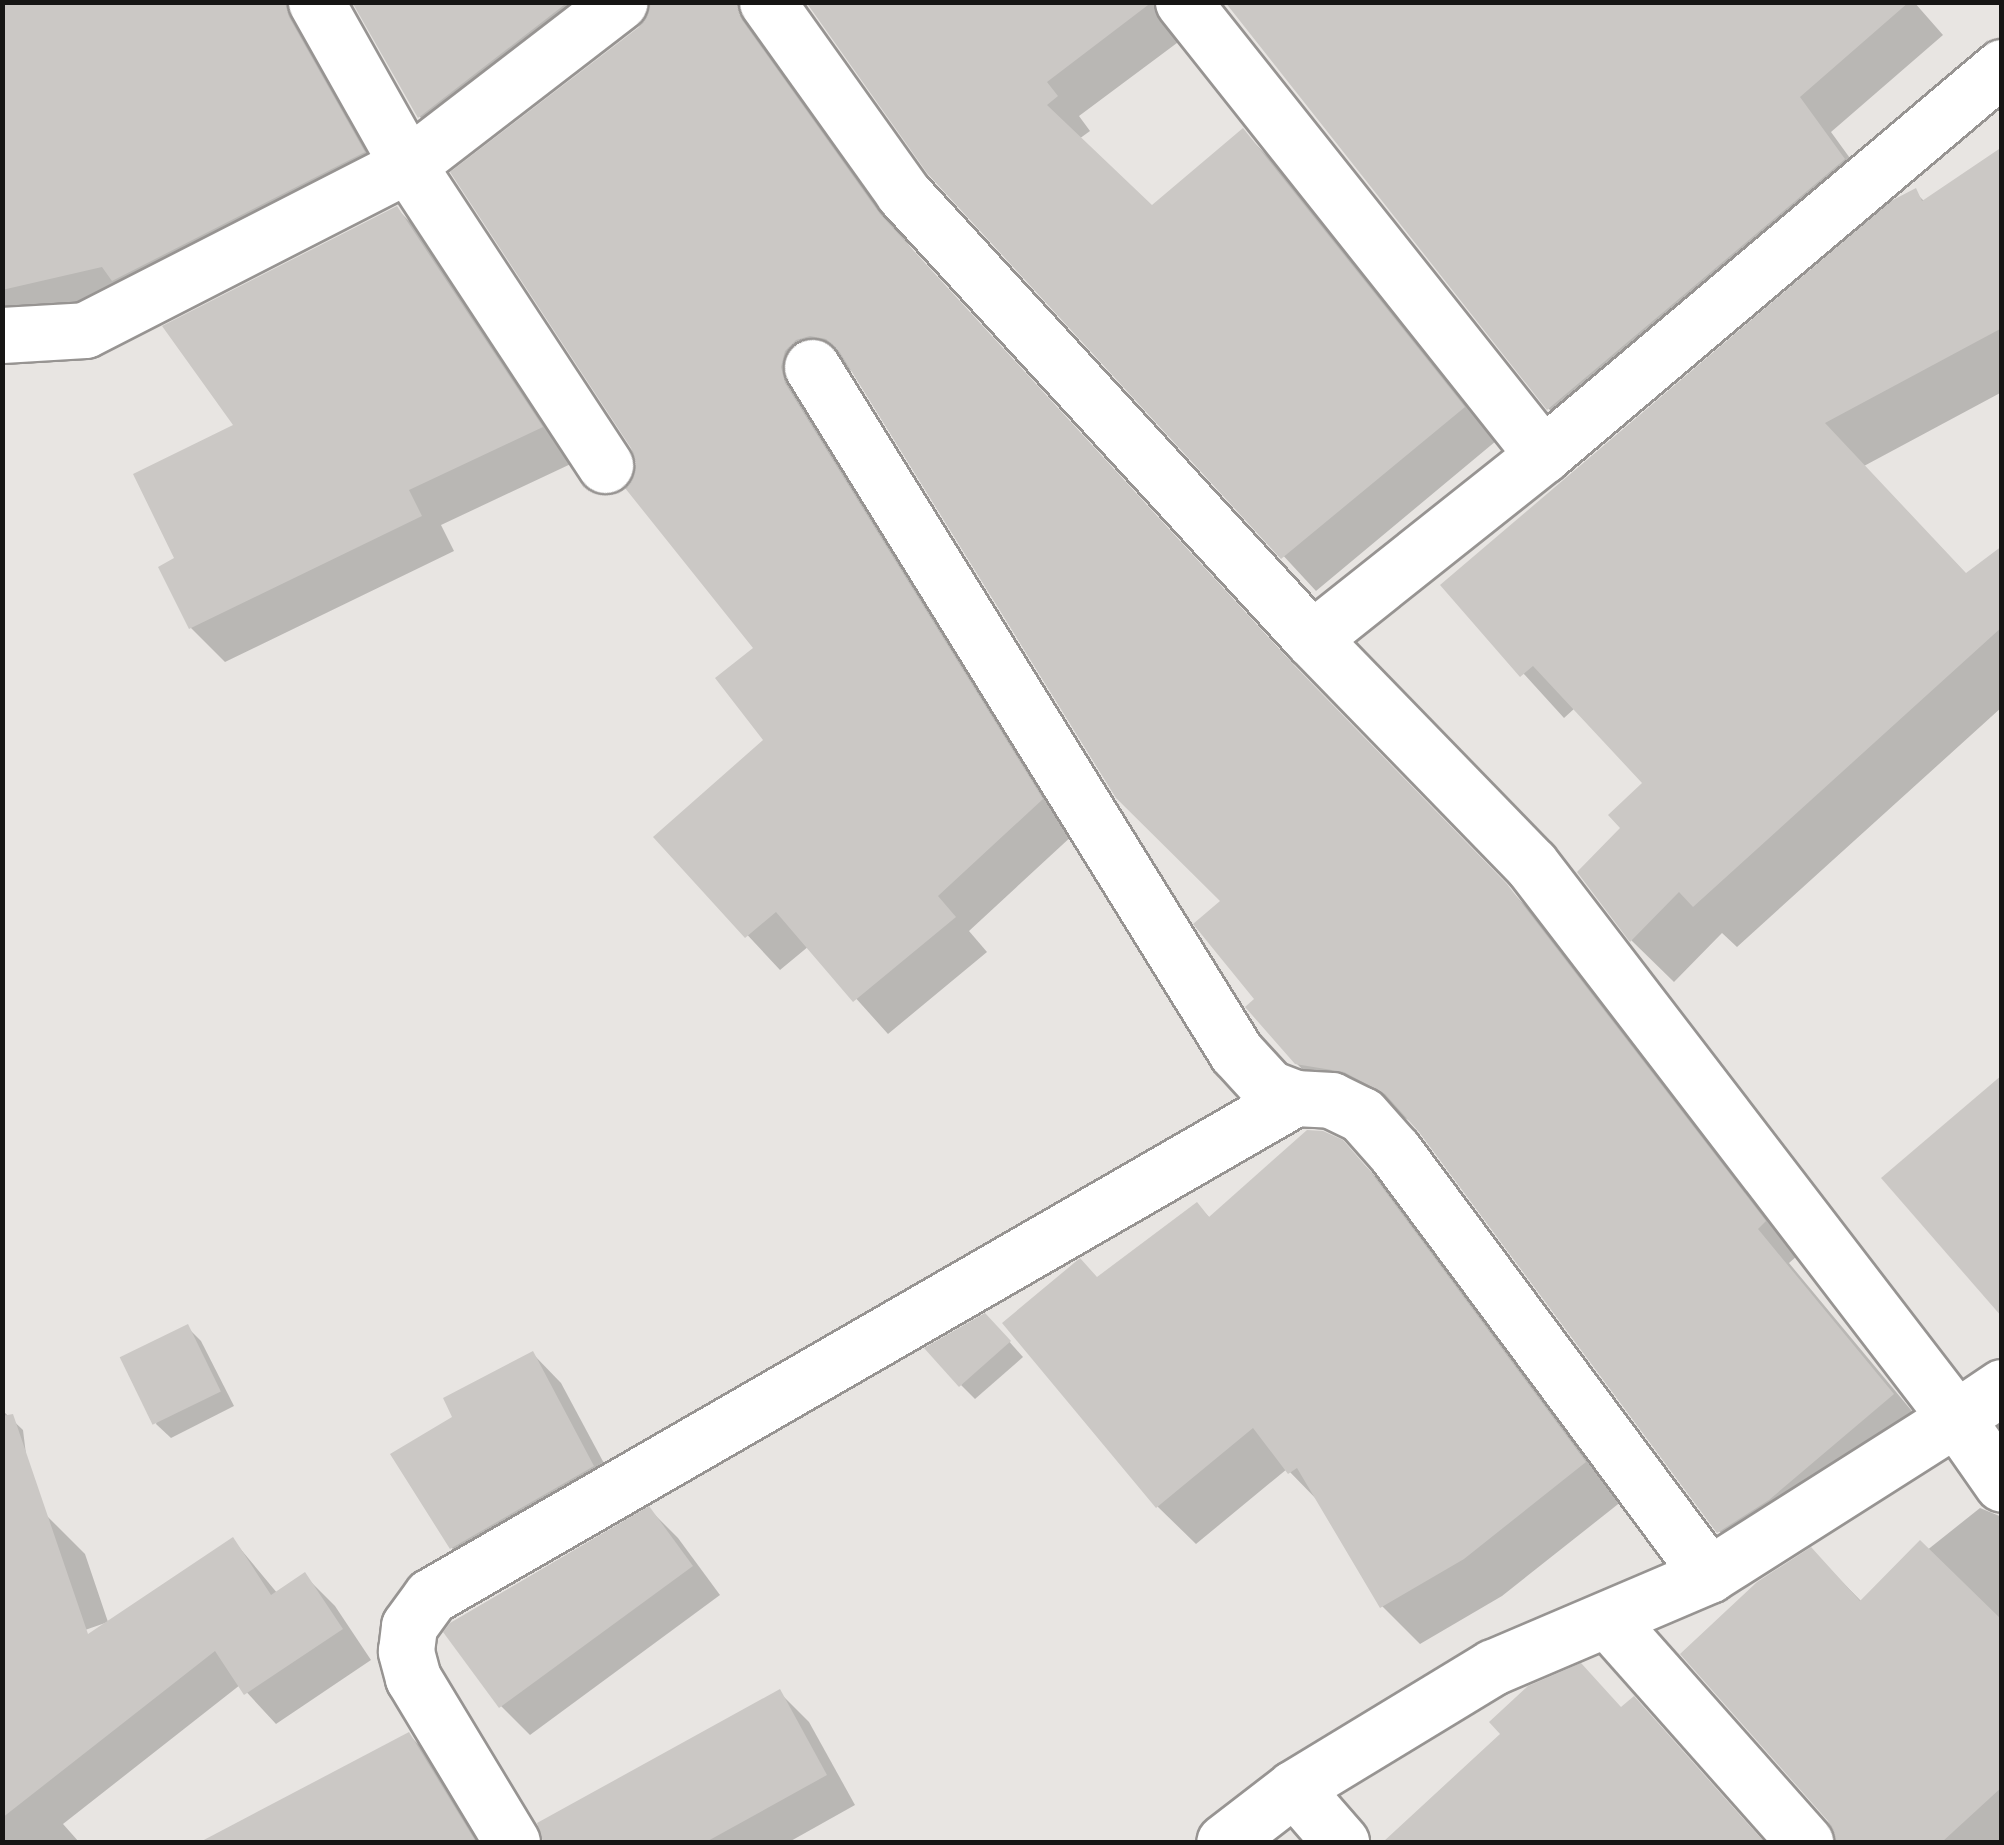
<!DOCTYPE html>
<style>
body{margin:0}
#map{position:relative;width:2004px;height:1845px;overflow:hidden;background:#e8e5e2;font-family:"PT Sans Narrow",sans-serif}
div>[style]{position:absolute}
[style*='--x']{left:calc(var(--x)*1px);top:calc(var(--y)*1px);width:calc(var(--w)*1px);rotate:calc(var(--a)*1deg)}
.shadow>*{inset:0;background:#0003}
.building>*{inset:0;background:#cbc8c5;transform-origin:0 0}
.roads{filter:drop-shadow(2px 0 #979492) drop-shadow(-2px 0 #979492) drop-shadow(0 2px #979492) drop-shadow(0 -2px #979492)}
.minor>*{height:55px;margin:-27.5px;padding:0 27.5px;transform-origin:27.5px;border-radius:27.5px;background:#fff}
span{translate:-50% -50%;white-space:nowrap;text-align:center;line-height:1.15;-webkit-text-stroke:9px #f5f2ef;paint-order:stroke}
.frame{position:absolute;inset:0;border:5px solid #161514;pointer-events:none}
</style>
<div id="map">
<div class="shadow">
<div style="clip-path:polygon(2px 2px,1225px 2px,1198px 10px,1185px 37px,1079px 116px,1090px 131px,1079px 139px,1151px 208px,1243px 131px,1276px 165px,1496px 441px,1316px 591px,929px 172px,811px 5px,798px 3px,774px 56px,913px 251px,1323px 697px,1540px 921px,1797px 1256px,1789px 1263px,1926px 1428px,1752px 1565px,1719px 1531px,1414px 1123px,1380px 1104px,1331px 1097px,1296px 1063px,1258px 999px,1223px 901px,854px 370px,830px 373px,1074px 834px,969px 931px,987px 952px,888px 1034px,809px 946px,780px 970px,656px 837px,766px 740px,757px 648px,639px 464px,642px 28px,653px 3px,635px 10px,453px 150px,420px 117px,356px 5px,335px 7px,396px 186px,2px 331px)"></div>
<div style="clip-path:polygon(1229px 2px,1914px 2px,1943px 35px,1831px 132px,1876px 194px,1583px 442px,1549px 409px)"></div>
<div style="clip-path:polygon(2002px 150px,2002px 392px,1864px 466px,1967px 575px,2002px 549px,2002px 707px,1737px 947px,1722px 933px,1674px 982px,1632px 941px,1580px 873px,1623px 828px,1646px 783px,1575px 708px,1564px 718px,1444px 586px,1915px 192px,1925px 202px)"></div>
<div style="clip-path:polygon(397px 209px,431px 243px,575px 462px,441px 525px,454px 551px,225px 662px,191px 628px,178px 559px,236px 426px)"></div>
<div style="clip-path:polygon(1341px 1142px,1380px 1181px,1622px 1501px,1502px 1596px,1420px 1644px,1382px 1606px,1323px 1506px,1287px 1469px,1196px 1544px,1158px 1507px,1005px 1323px,1098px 1279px,1197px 1205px,1211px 1219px)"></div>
<div style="clip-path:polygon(187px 1327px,201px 1341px,234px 1406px,171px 1438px,156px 1424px)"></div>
<div style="clip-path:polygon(999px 1330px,1023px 1357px,975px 1399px,961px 1385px)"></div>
<div style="clip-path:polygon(533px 1354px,561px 1383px,621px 1495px,480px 1576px,452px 1548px,456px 1417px)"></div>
<div style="clip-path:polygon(2px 1410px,23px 1430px,34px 1519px,46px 1515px,85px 1554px,108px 1622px,2px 1659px)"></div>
<div style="clip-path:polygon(1980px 1508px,2002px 1517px,2002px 1842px,1837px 1842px,1811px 1550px,1862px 1602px)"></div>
<div style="clip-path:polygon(649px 1509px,678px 1538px,720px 1595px,530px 1735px,501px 1706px)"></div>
<div style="clip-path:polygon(233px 1540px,278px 1594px,305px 1576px,335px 1606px,371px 1660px,276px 1724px,240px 1685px,63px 1824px,79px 1842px,2px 1842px,2px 1710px)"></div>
<div style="clip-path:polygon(779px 1692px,809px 1722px,855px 1805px,789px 1842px,545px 1842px)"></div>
<div style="clip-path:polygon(1633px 1699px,1764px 1842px,1386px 1842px,1503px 1735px,1622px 1709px)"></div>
<div style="clip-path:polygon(409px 1735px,439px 1765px,485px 1842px,206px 1842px)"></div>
</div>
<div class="building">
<div style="clip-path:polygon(2px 2px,285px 2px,289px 17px,365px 152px,112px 281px,102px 267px,2px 290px)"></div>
<div style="clip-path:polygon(352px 2px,568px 2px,418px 118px)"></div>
<div style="clip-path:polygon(650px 2px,736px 2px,742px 20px,880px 214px,1290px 661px,1507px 884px,1766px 1221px,1758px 1229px,1894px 1394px,1769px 1500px,1717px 1533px,1419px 1132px,1385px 1094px,1344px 1072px,1295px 1064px,1245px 1007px,1254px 999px,1193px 924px,1220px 901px,1116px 798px,839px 351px,826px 339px,810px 336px,796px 340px,785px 351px,781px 367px,785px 383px,1043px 799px,938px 896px,956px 917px,853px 1002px,776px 912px,745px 938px,653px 837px,763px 740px,715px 678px,753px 648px,625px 488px,636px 464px,631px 448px,450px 172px,639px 27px)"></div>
<div style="clip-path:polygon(806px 2px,1152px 2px,1047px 82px,1058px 96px,1047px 105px,1152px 205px,1243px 128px,1465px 407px,1281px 559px,927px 173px)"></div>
<div style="clip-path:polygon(1225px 2px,1909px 2px,1800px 97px,1845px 159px,1547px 410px)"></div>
<div style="clip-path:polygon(2002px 147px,2002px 328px,1825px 423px,1966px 573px,2002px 546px,2002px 627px,1693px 907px,1679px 892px,1630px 942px,1577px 872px,1620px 828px,1608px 815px,1642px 783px,1533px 666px,1520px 677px,1440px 585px,1891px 201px,1916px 188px,1922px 201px)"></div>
<div style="clip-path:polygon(397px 206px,543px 427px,409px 490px,422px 516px,189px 629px,158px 567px,174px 558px,133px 474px,233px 425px,162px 326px)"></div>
<div style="clip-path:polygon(2002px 1075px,2002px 1317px,1881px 1178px)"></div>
<div style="clip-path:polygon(1307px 1130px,1323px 1131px,1343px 1140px,1370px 1171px,1586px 1462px,1464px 1559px,1380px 1608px,1297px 1468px,1288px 1474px,1253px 1428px,1156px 1508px,1002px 1323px,1080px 1258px,1097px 1277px,1197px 1202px,1209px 1217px)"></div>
<div style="clip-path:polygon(985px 1313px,1011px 1341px,959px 1387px,924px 1348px)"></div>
<div style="left:188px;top:1324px;width:75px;height:76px;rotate:64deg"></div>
<div style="clip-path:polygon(533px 1351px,594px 1466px,450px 1549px,390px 1454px,452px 1417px,443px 1398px)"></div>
<div style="clip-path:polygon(13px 1414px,88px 1634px,233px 1537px,271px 1595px,305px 1572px,343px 1629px,244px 1695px,215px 1651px,2px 1818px,2px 1416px)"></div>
<div style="clip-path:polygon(649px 1506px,693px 1566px,499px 1708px,443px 1632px,450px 1623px)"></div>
<div style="clip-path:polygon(1920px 1540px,2002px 1620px,2002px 1787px,1942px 1842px,1835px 1842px,1828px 1821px,1680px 1654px,1757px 1582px,1811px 1547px,1860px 1601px)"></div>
<div style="clip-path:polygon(1581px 1663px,1621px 1707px,1634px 1696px,1764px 1842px,1383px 1842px,1500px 1734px,1489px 1722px,1528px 1686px)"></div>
<div style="clip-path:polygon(780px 1689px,827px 1775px,706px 1842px,543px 1842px,537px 1823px)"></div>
<div style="clip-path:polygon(409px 1732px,476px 1842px,200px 1842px)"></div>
</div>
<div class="roads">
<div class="minor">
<div style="--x:316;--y:2;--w:187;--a:60.6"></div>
<div style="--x:408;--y:165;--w:359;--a:56.7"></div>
<div style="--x:767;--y:2;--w:234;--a:54.5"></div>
<div style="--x:903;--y:193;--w:605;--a:47.48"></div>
<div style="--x:1312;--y:639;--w:314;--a:45.8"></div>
<div style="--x:1531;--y:864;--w:698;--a:52.51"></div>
<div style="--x:1956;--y:1418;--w:293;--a:147.6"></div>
<div style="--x:1709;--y:1575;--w:235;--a:156.9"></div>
<div style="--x:1493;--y:1667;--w:233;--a:148.7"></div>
<div style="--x:1294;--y:1788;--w:88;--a:142.4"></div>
<div style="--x:1183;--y:2;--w:579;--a:51.53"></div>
<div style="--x:1543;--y:455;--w:295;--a:141.5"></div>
<div style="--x:2;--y:335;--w:83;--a:-3.4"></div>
<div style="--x:85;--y:330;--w:363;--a:-27.1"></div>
<div style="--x:408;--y:165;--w:267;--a:-37.6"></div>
<div style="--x:812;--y:367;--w:806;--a:58.24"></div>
<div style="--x:1236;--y:1052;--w:49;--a:47.5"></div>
<div style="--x:1269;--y:1088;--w:28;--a:21"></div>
<div style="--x:1295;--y:1098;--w:36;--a:3"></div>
<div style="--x:1331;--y:1100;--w:34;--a:26"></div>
<div style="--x:1362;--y:1115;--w:48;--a:48.4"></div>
<div style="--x:1394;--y:1151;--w:528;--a:53.39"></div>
<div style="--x:1543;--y:455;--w:601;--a:-40.21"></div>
<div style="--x:2002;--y:1387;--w:55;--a:146"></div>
<div style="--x:1956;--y:1418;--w:80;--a:55.1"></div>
<div style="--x:1608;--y:1620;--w:297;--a:48.4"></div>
<div style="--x:1294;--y:1788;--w:72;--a:49"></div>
<div style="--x:512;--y:1842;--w:192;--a:-121.1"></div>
<div style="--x:413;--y:1678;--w:28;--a:-105"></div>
<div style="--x:406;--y:1651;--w:25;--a:-83"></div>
<div style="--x:409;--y:1626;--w:37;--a:-54"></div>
<div style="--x:431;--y:1596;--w:997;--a:-29.96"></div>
</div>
</div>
<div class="frame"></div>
</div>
